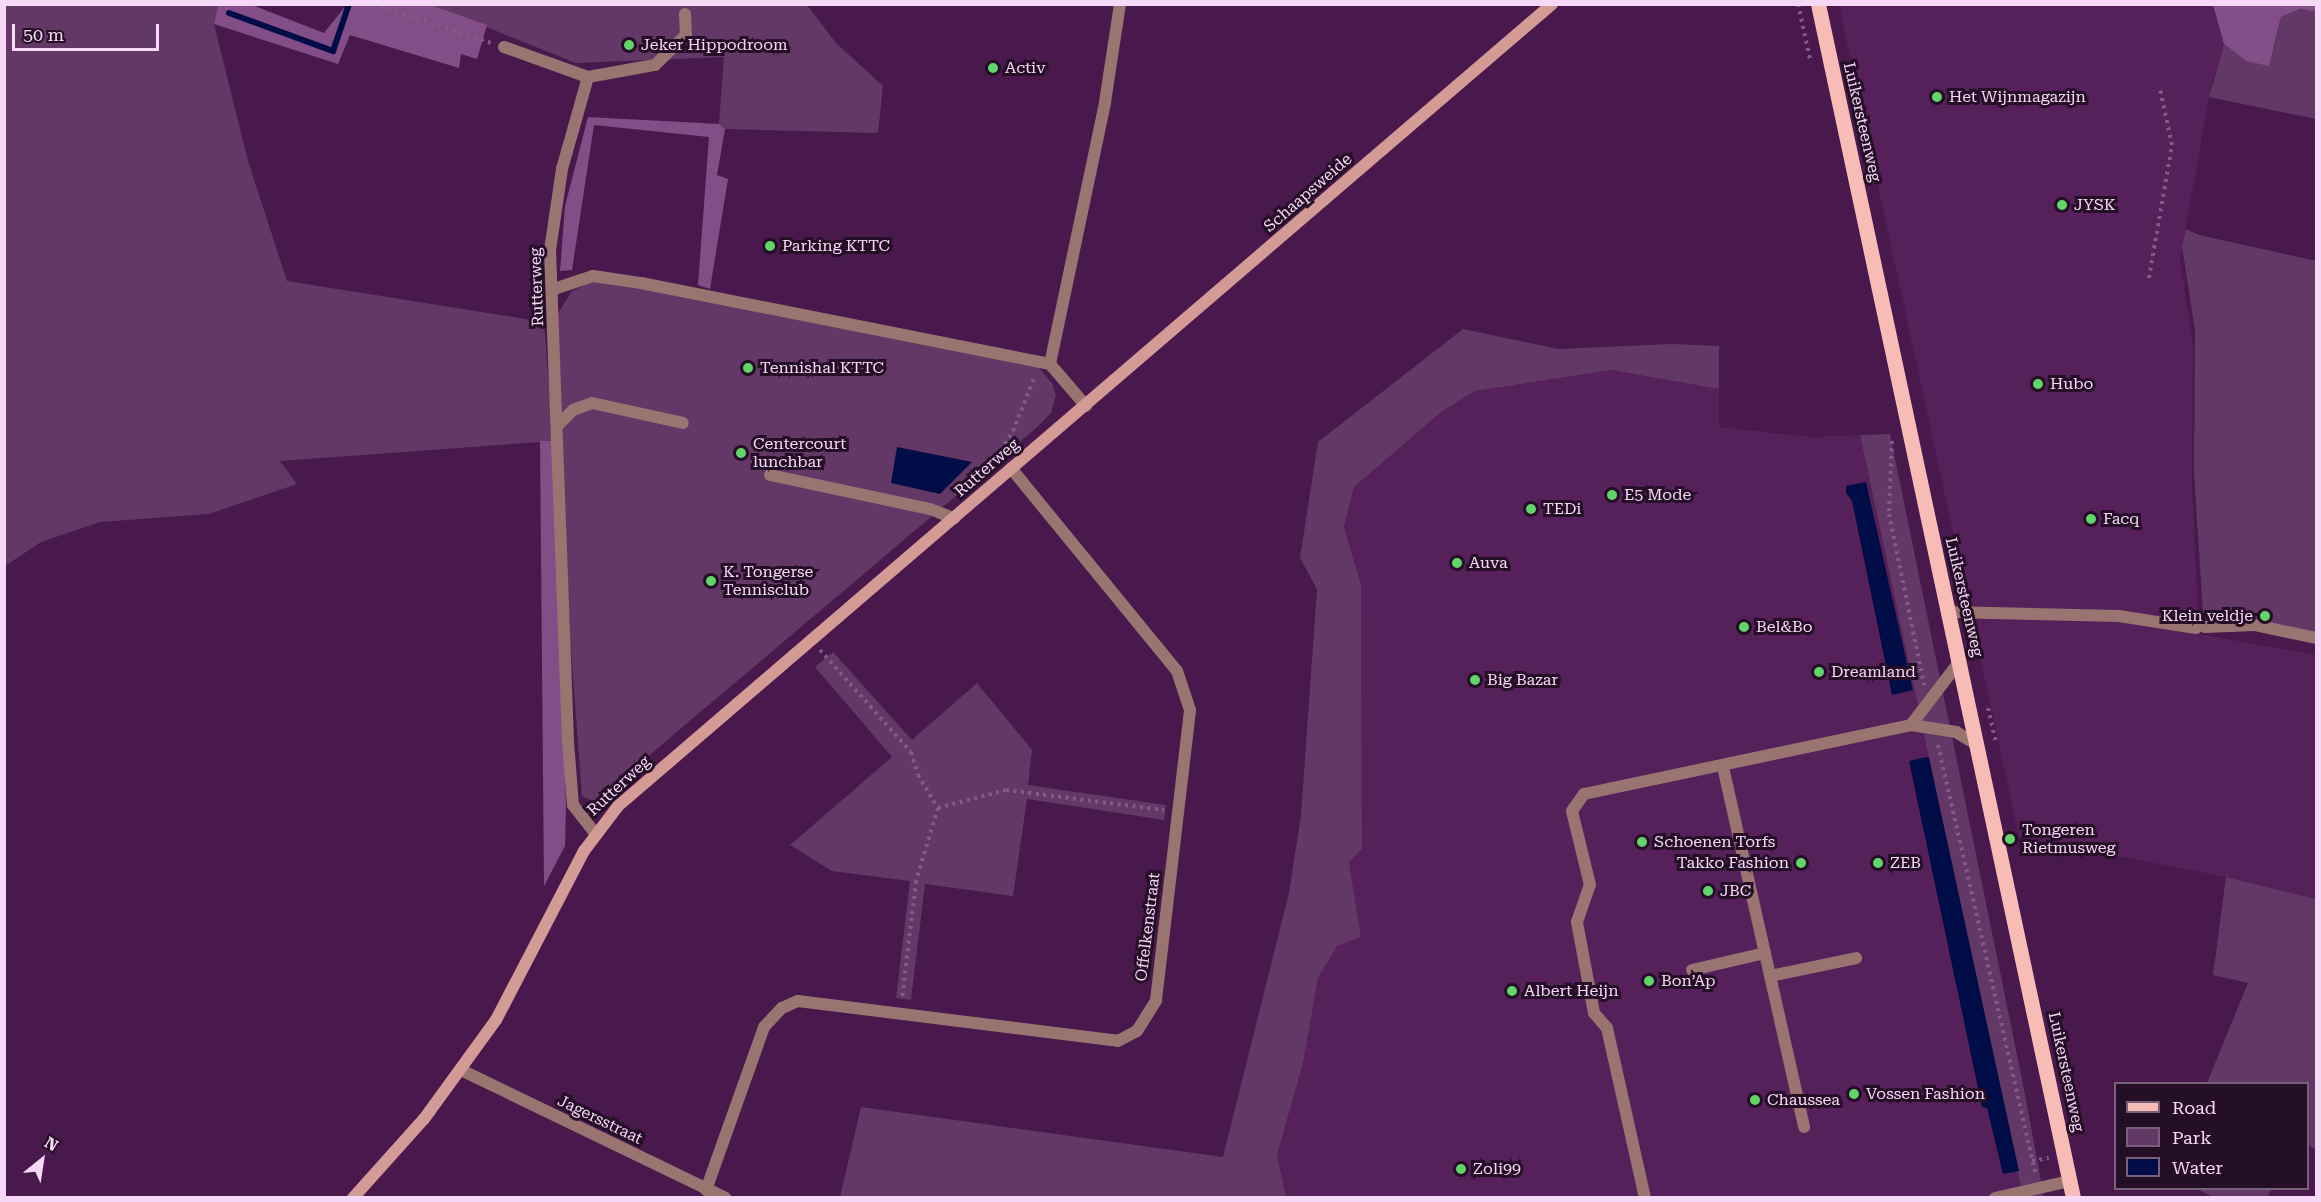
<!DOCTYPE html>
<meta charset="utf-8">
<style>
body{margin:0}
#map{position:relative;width:2321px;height:1202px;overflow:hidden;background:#49194d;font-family:"Roboto Serif",serif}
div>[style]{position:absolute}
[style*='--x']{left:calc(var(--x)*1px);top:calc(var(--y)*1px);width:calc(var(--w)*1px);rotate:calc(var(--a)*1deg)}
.built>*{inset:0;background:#56205a}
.green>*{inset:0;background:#633866}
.forest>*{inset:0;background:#834d87}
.water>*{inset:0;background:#010d47}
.stream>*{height:6px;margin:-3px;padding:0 3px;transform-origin:3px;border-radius:3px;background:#010d47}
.path>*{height:4px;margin-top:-2px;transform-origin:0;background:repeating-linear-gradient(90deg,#835986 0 3px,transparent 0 7.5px)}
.lane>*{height:12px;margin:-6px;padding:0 6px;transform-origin:6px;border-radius:6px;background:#997471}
.street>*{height:12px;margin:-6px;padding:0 6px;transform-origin:6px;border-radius:6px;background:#997471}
.secondary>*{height:12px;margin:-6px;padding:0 6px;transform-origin:6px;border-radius:6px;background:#d49a95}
.primary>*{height:15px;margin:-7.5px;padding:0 7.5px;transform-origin:7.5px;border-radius:7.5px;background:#f8bcb6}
.dots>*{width:16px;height:16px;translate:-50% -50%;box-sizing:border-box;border:3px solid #240f26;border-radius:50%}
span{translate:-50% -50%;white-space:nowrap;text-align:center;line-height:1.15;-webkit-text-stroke:6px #240f26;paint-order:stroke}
.poi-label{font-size:16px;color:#f6d8f7}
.left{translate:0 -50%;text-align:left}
.right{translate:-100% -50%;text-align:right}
.street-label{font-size:16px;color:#f6d8f7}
.frame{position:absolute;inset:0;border:6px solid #f6d8f7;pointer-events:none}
.legend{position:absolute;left:2114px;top:1082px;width:195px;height:108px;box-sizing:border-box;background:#240f26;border:2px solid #785f7a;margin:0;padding:8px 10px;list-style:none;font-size:18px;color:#f6d8f7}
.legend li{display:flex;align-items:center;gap:12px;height:30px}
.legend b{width:30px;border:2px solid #785f7a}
.north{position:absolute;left:12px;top:1130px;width:60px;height:60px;-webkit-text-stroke:4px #240f26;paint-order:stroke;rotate:30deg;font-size:16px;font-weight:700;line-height:24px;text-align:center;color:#f6d8f7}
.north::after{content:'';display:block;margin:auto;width:21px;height:27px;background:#f6d8f7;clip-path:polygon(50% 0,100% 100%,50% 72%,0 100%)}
.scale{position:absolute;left:12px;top:24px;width:147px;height:27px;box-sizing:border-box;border:3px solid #f6d8f7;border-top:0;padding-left:8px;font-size:18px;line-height:21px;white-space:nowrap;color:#f6d8f7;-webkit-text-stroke:4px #240f26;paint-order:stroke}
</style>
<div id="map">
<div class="built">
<div style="clip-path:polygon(1839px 5px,2213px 5px,2224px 44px,2211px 86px,2180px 260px,2193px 344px,2192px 487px,2199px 634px,2316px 655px,2316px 899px,2226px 877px,2019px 837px)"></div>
<div style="clip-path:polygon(1611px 370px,1719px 389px,1719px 427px,1811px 437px,1860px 435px,2023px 1197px,1286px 1197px,1277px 1155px,1303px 1063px,1318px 978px,1337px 946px,1361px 937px,1349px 862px,1362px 849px,1361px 585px,1344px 527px,1354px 487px,1441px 412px,1475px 391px)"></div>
</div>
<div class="green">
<div style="clip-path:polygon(5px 5px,218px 5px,214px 24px,248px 161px,287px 281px,544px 322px,553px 441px,280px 461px,297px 484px,209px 514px,100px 522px,41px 542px,5px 566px)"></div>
<div style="clip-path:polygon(431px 5px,807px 5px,836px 43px,883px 86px,878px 133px,725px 129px,719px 124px,724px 57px,576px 63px)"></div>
<div style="clip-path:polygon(2300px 9px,2316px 12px,2316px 119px,2209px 97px,2224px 44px,2246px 61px,2274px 48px,2281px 17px)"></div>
<div style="clip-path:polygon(2186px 229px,2199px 235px,2316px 261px,2316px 635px,2203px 613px,2194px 473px,2195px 330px,2182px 246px)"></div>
<div style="clip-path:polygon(596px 280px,1036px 365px,1052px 383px,1056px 395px,1051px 413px,1035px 429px,594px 802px,582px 796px,570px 638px,557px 315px,572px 291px)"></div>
<div style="clip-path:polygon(1463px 329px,1558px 349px,1672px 344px,1719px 346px,1719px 389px,1611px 370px,1475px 391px,1441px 412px,1354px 487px,1344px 527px,1361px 585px,1362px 849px,1349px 862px,1361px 937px,1337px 946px,1318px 978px,1303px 1063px,1277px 1155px,1286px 1197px,840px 1197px,861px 1107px,1223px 1157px,1289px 893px,1301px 815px,1317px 589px,1300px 558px,1318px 442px)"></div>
<div style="clip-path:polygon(1890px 434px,2023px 1084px,2044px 1197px,2023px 1197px,1860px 435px)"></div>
<div style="clip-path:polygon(833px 652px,912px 740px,977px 683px,1032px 750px,1028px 785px,1166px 805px,1164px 820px,1027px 799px,1013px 896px,925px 884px,911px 1000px,896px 998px,910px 881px,832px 871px,790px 845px,892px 757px,815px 667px)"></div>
<div style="clip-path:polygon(2226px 877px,2316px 899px,2316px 1150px,2308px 1145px,2308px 1084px,2207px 1083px,2248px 983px,2213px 975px)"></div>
<div style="clip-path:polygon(2197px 1189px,2198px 1188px,2272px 1189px,2267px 1198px,2213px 1197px)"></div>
</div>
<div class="forest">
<div style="clip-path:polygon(358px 4px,431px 5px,487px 25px,477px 59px,461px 54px,459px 68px,350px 35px,338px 64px,214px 24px,218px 5px,252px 5px,324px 33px,344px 8px)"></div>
<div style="clip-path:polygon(2213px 5px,2316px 5px,2316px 12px,2300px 9px,2281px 17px,2269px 66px,2246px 61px,2224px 44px)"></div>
<div style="clip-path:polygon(588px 117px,719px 124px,725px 129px,717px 175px,728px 179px,710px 289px,698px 285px,709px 137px,594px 125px,572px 270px,560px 271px,565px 206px)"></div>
<div style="clip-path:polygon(540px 441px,553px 441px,566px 804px,565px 846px,544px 886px)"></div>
</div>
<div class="water">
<div style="clip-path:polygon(897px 447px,972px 462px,940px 494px,891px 483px)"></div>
<div style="clip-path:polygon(1866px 482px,1913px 690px,1892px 695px,1852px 501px,1846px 493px,1846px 486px)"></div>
<div style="clip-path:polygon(1926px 757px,1929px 758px,2019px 1171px,2003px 1174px,1987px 1108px,1982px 1107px,1909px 761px)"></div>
</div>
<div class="stream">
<div style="--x:229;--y:13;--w:111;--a:20.1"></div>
<div style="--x:333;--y:51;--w:50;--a:-71.2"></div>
</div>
<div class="path">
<div style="--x:374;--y:4;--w:123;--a:18.4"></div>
<div style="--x:1798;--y:4;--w:56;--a:77.7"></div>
<div style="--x:2149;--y:278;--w:135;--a:-80.2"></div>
<div style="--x:2172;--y:145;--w:57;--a:-102.1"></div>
<div style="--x:1892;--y:441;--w:73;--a:92.4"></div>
<div style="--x:1889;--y:514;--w:175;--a:78.4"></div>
<div style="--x:993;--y:463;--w:38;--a:-58"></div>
<div style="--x:1013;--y:431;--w:59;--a:-68.2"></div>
<div style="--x:820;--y:650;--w:137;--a:48.3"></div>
<div style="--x:911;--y:752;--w:24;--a:73"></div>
<div style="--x:918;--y:775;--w:39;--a:59"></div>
<div style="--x:938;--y:808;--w:76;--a:106.8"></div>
<div style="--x:916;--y:881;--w:119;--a:96.8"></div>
<div style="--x:1988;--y:708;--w:37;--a:77"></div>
<div style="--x:1938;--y:745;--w:439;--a:77.2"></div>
<div style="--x:938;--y:808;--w:70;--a:-14.8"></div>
<div style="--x:1006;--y:790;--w:159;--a:7.2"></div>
<div style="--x:2032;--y:1161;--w:17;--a:-10"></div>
</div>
<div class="lane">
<div style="--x:588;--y:77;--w:68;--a:-10.2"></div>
<div style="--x:655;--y:65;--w:43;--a:-44.1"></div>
<div style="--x:686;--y:35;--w:21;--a:-93"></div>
<div style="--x:554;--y:289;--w:41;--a:-18.4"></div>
<div style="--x:593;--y:276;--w:49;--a:8.3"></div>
<div style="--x:641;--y:283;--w:417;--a:11.2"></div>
<div style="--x:558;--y:425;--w:21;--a:-45"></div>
<div style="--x:573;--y:410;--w:20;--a:-20"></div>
<div style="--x:592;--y:403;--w:93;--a:12.4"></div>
<div style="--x:770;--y:475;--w:164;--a:12"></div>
<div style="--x:930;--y:509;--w:26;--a:21"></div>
<div style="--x:1947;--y:612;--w:172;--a:1.3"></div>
<div style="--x:2119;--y:616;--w:78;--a:8.9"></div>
<div style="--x:1911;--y:725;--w:81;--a:-52.6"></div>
<div style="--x:1723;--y:767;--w:369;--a:77.3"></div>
<div style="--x:1692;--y:970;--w:75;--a:-13.1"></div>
<div style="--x:1770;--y:976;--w:88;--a:-11.8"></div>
<div style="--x:1645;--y:1198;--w:174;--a:-102.6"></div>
<div style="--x:1607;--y:1028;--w:20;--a:-131"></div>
<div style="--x:1594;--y:1013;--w:93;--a:-100.6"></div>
<div style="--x:1577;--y:922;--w:39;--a:-71"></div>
<div style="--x:1590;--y:885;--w:76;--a:-103.7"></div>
<div style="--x:1572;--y:811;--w:21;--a:-55"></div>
<div style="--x:1584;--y:794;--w:334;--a:-11.9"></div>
<div style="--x:1911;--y:725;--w:46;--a:8.8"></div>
<div style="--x:1956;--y:732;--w:23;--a:31"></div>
<div style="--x:1995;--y:1198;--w:77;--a:-12.8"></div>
</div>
<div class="street">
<div style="--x:504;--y:47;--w:89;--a:19.7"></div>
<div style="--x:588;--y:77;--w:96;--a:105.8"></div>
<div style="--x:562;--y:169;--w:82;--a:98.4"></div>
<div style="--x:550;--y:250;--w:492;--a:87.9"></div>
<div style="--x:568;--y:742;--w:63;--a:85.5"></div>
<div style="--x:573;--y:805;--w:36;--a:52"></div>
<div style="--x:1086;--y:406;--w:55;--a:-130.6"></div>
<div style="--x:1050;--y:364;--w:268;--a:-78.1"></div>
<div style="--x:1105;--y:102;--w:99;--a:-81.3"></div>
<div style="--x:2205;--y:627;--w:49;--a:-2.3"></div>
<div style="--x:2254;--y:625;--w:63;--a:11.8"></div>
<div style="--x:461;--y:1070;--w:294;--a:25.8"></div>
<div style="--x:706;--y:1190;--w:173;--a:-70.4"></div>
<div style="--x:764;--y:1027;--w:26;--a:-47"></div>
<div style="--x:782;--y:1008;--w:17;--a:-24"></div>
<div style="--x:798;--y:1001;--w:322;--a:7.1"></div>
<div style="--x:1118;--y:1041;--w:21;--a:-28"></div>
<div style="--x:1137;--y:1031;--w:36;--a:-58"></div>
<div style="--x:1156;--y:1000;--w:292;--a:-83.3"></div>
<div style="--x:1190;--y:710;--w:41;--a:-108.4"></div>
<div style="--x:1177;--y:671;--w:262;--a:-129.3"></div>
</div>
<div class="secondary">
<div style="--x:353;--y:1198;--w:106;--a:-48.1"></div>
<div style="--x:424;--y:1119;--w:122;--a:-54"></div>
<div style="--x:496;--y:1020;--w:191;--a:-62.5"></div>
<div style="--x:584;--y:851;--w:56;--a:-52.9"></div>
<div style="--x:618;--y:806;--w:1231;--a:-40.65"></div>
</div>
<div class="primary">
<div style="--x:1818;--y:4;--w:1221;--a:77.94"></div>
</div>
<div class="dots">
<div style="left:629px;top:45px;background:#62d469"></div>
<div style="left:993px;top:68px;background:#62d469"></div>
<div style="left:1937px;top:97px;background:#62d469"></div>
<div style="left:2062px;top:205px;background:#62d469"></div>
<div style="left:770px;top:246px;background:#62d469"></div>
<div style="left:748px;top:368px;background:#62d469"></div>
<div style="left:2038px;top:384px;background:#62d469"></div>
<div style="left:741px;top:453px;background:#62d469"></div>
<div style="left:1612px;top:495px;background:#62d469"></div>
<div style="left:1531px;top:509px;background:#62d469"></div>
<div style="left:2091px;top:519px;background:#62d469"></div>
<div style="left:1457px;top:563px;background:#62d469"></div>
<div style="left:711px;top:581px;background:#62d469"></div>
<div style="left:2265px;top:616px;background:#62d469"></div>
<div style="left:1744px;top:627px;background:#62d469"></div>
<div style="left:1819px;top:672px;background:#62d469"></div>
<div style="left:1475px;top:680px;background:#62d469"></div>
<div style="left:2010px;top:839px;background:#62d469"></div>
<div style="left:1642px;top:842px;background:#62d469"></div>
<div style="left:1801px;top:863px;background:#62d469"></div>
<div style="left:1878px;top:863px;background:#62d469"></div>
<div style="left:1708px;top:891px;background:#62d469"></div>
<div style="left:1649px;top:981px;background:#62d469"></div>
<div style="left:1512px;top:991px;background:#62d469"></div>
<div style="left:1854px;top:1094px;background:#62d469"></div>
<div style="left:1755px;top:1100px;background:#62d469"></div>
<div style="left:1461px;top:1169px;background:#62d469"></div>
</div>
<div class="poi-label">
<span class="left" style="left:641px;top:45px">Jeker Hippodroom</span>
<span class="left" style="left:1005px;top:68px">Activ</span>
<span class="left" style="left:1949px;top:97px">Het Wijnmagazijn</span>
<span class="left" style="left:2074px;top:205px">JYSK</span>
<span class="left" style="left:782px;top:246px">Parking KTTC</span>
<span class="left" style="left:760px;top:368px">Tennishal KTTC</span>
<span class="left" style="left:2050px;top:384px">Hubo</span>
<span class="left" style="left:753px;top:453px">Centercourt<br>lunchbar</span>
<span class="left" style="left:1624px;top:495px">E5 Mode</span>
<span class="left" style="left:1543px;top:509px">TEDi</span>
<span class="left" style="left:2103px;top:519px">Facq</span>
<span class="left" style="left:1469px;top:563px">Auva</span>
<span class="left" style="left:723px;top:581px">K. Tongerse<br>Tennisclub</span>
<span class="right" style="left:2253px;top:616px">Klein veldje</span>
<span class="left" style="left:1756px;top:627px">Bel&amp;Bo</span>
<span class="left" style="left:1831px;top:672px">Dreamland</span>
<span class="left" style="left:1487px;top:680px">Big Bazar</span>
<span class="left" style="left:2022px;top:839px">Tongeren<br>Rietmusweg</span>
<span class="left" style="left:1654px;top:842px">Schoenen Torfs</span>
<span class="right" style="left:1789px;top:863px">Takko Fashion</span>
<span class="left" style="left:1890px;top:863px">ZEB</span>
<span class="left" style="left:1720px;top:891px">JBC</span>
<span class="left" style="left:1661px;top:981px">Bon’Ap</span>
<span class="left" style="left:1524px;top:991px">Albert Heijn</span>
<span class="left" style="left:1866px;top:1094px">Vossen Fashion</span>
<span class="left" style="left:1767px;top:1100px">Chaussea</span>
<span class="left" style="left:1473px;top:1169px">Zoli99</span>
</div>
<div class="street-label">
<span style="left:1862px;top:122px;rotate:77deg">Luikersteenweg</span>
<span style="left:1308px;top:193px;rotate:-41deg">Schaapsweide</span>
<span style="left:537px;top:287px;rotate:-92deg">Rutterweg</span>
<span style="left:987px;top:468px;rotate:-41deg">Rutterweg</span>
<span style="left:1964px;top:597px;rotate:77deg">Luikersteenweg</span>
<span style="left:619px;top:786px;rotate:-43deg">Rutterweg</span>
<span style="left:1148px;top:927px;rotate:-83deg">Offelkenstraat</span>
<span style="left:2066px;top:1072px;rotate:78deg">Luikersteenweg</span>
<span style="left:600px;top:1120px;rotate:26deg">Jagersstraat</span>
</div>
<div class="frame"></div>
<ul class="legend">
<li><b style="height:8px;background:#f8bcb6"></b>Road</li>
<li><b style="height:16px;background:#633866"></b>Park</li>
<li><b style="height:16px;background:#010d47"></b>Water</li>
</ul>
<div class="north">N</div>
<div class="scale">50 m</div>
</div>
